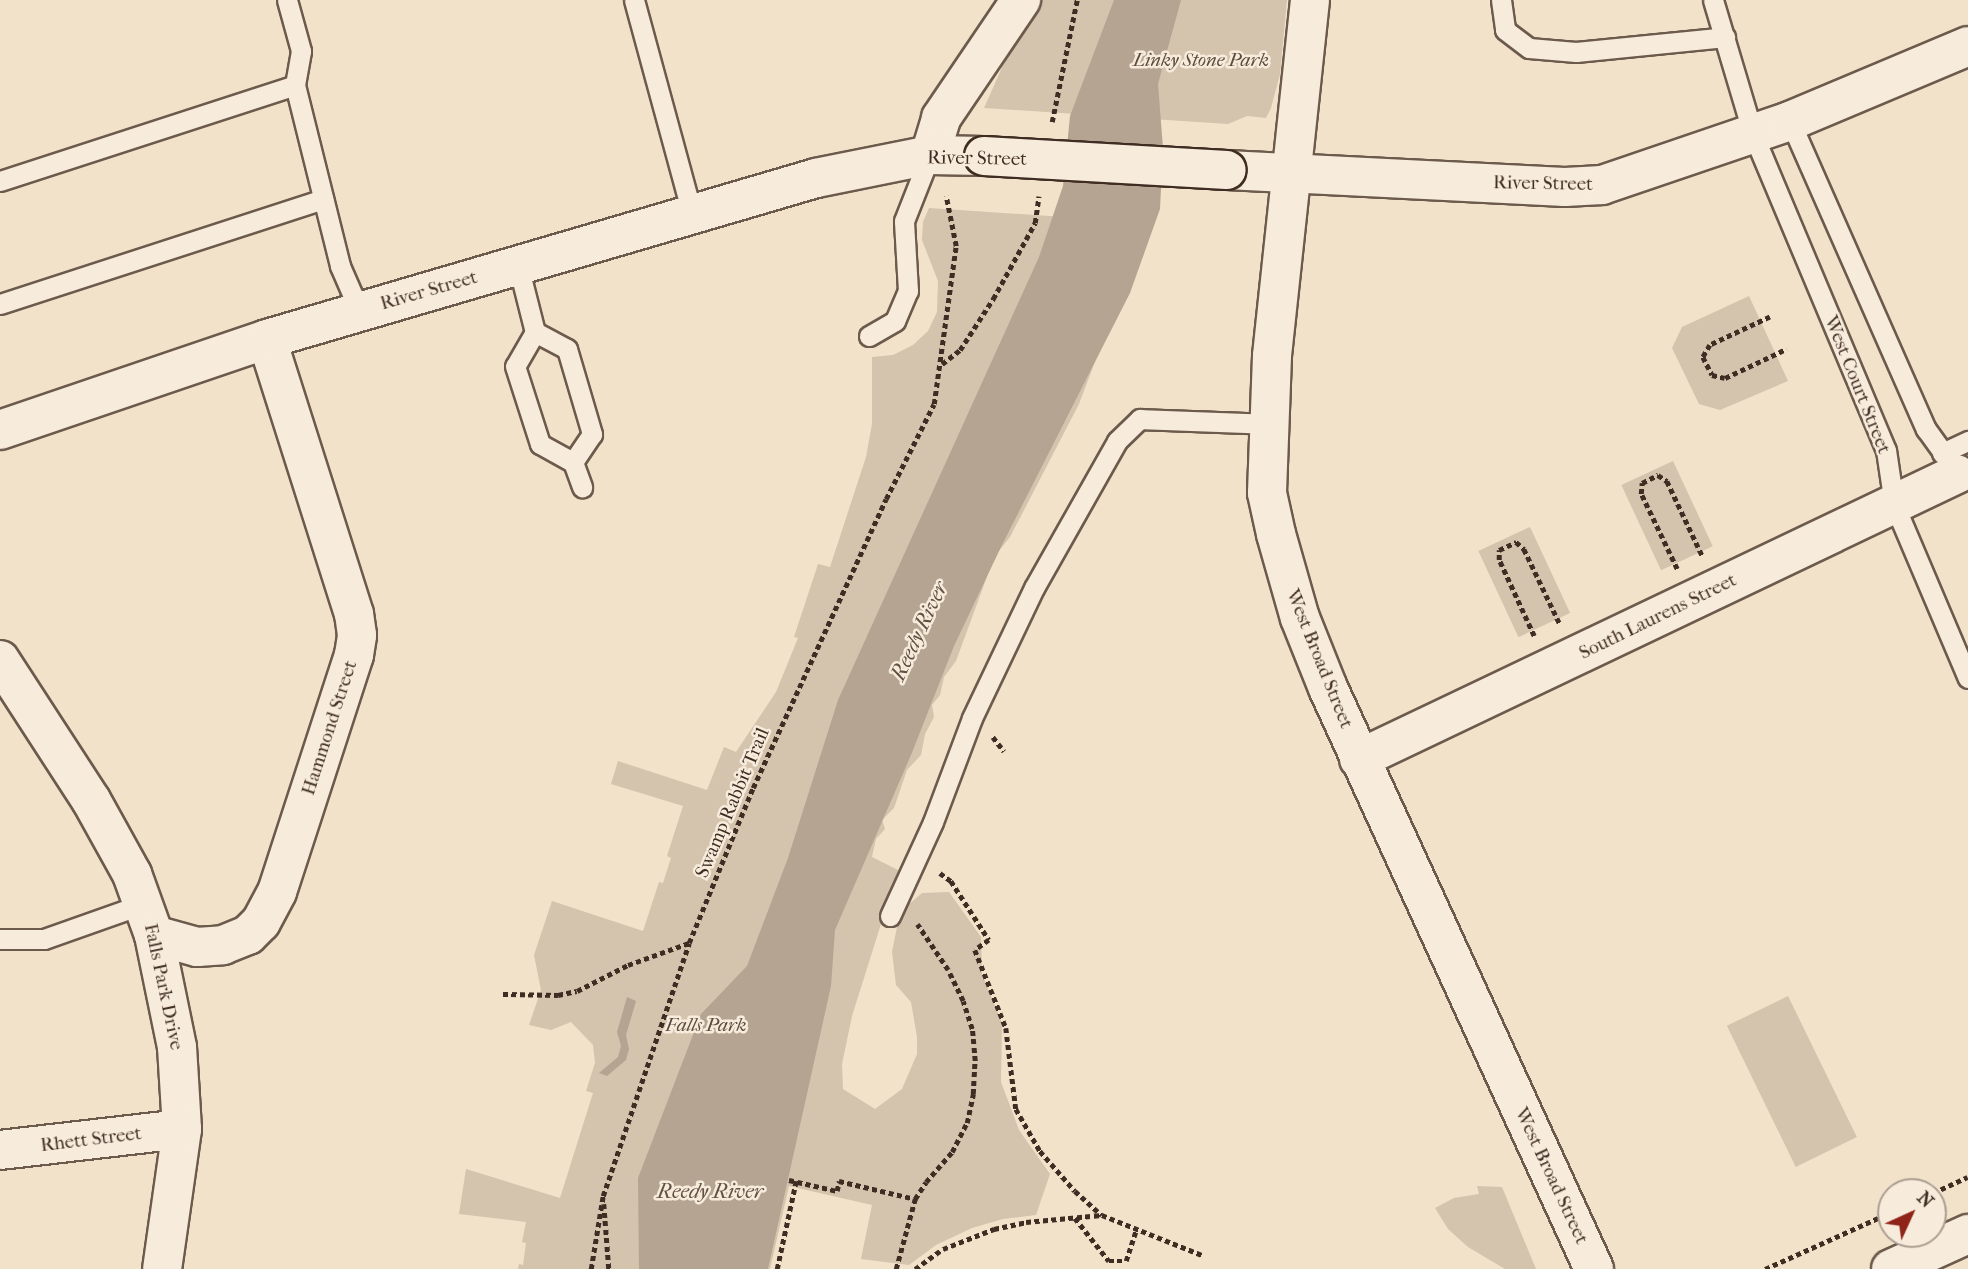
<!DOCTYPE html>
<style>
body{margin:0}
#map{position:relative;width:1968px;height:1269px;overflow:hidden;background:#f2e2c9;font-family:"IM FELL French Canon",serif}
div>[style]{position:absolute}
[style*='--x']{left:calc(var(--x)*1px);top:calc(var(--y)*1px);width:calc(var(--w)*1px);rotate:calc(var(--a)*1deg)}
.green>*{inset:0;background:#d4c3ad;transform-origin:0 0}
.water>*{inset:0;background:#b5a491}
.path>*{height:4.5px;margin-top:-2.25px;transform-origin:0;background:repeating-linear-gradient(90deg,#3f2c23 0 5px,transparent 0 8.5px)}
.roads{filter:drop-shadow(2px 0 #6c5a4c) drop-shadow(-2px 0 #6c5a4c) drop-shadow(0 2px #6c5a4c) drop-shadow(0 -2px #6c5a4c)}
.lane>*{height:19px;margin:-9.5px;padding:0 9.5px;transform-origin:9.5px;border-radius:9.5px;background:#f7ecdc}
.street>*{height:38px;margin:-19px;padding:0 19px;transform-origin:19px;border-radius:19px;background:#f7ecdc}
.secondary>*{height:38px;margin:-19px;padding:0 19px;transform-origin:19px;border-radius:19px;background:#f7ecdc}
.bridges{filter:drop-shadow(2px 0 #3f2c23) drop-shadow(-2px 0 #3f2c23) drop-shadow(0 2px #3f2c23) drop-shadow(0 -2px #3f2c23)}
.secondary-bridge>*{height:38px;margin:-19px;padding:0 19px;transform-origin:19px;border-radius:19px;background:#f7ecdc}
span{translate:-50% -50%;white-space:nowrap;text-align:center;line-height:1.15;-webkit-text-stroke:5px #f7ecdc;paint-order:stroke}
.park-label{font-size:19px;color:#5d4a3f;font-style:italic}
.street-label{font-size:19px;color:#3f2c23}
.water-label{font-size:21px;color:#625044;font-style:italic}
.north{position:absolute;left:1877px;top:1178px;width:70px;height:70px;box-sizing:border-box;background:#f7ecdc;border:2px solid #ad9f92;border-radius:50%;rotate:45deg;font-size:19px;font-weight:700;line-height:28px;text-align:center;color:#3f2c23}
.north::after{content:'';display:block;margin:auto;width:24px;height:32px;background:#8f2418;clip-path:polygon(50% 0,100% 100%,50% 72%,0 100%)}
</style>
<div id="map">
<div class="green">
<div style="clip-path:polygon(1032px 0,1287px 0,1280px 74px,1271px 108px,1266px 118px,1247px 116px,1228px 124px,984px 108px)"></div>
<div style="clip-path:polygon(929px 208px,1155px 223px,1124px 285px,1079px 404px,1010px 537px,990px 562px,988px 574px,956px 661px,944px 677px,940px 695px,932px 705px,934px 717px,925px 734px,921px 755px,907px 770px,894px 808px,882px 820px,885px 829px,876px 839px,872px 857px,898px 870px,852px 1016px,842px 1064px,843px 1089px,875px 1109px,902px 1089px,917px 1054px,917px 1037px,911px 1002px,896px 985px,892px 952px,900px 912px,922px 893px,949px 892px,981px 937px,982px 974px,1002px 1023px,1001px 1082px,1019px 1130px,1050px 1174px,1036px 1215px,1003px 1219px,972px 1228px,936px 1245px,909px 1265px,861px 1259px,872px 1205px,789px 1186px,770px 1269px,518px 1269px,519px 1264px,523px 1265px,526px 1243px,522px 1242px,526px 1222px,459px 1214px,466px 1169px,560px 1198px,593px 1093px,586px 1091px,595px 1063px,593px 1045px,571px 1022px,551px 1030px,529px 1025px,541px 990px,534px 955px,552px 901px,643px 931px,659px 882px,663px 883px,671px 858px,667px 856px,683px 806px,611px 784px,618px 761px,707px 790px,724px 747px,736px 752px,776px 692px,798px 638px,794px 637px,818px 564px,830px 567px,866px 457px,872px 424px,872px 357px,893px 355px,913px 345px,928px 331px,937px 312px,938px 281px,922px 240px,923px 222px)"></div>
<div style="clip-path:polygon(1749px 296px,1788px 381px,1720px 410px,1699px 404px,1672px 348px,1682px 327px)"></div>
<div style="left:1673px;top:461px;width:94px;height:57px;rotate:65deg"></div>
<div style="left:1530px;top:527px;width:95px;height:57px;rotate:65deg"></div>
<div style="left:1788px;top:996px;width:157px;height:68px;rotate:64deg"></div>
<div style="clip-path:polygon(1477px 1186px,1502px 1187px,1536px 1269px,1505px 1269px,1468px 1247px,1448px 1229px,1435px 1208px,1454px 1198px,1479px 1194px)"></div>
</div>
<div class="water">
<div style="clip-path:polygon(1114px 0,1181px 0,1158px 84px,1163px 148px,1160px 209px,1130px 293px,1001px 547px,954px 646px,911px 755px,835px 930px,831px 986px,768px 1269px,639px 1269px,638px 1178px,701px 1014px,747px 966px,788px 858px,838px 700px,1039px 257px,1063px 186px,1070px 116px)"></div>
<div style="clip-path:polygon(627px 997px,636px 1001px,626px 1035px,629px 1049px,626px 1060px,607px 1076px,599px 1073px,618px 1057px,621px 1046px,617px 1032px)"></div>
</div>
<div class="path">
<div style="--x:1052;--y:122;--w:125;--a:-78.4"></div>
<div style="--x:1770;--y:317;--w:66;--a:155"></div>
<div style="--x:1710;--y:345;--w:14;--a:120"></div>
<div style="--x:1703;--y:357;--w:20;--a:63"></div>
<div style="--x:1712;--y:375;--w:13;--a:13"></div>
<div style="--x:1725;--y:378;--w:68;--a:-25.4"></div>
<div style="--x:942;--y:364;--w:23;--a:-38"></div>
<div style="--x:960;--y:350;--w:61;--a:-57.1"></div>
<div style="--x:993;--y:299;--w:87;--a:-61.1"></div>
<div style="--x:1035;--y:223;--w:27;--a:-82"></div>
<div style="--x:1677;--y:569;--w:83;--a:-115.6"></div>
<div style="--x:1641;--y:494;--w:11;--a:-85"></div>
<div style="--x:1642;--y:483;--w:18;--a:-27"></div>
<div style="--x:1658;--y:475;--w:11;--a:34"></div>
<div style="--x:1667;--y:481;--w:82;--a:64.7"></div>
<div style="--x:1534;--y:636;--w:84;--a:-114.7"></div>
<div style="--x:1499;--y:560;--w:10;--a:-90"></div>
<div style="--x:1499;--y:550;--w:19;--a:-25"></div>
<div style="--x:1516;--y:542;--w:11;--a:41"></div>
<div style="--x:1524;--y:549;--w:83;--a:64.4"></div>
<div style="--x:993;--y:737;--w:18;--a:52"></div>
<div style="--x:940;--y:873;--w:14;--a:36"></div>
<div style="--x:951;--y:881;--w:70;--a:57.2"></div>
<div style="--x:989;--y:940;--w:17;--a:144"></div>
<div style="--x:975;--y:950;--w:84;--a:68.3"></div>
<div style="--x:1006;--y:1028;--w:82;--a:83"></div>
<div style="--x:1016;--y:1109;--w:48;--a:60.3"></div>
<div style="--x:1040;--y:1151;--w:53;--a:48.8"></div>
<div style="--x:1075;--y:1191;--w:36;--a:42"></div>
<div style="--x:503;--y:994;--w:55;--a:1"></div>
<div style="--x:558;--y:995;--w:19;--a:-12"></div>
<div style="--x:577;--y:991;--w:57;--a:-27"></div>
<div style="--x:628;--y:965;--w:65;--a:-19.8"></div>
<div style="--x:789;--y:1180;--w:49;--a:12.9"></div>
<div style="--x:837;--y:1191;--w:10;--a:-79"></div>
<div style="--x:839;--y:1181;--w:78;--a:13.3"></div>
<div style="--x:1933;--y:1193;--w:38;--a:-25"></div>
<div style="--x:604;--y:1204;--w:65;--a:85.6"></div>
<div style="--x:1075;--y:1218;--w:55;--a:51.7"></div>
<div style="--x:1109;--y:1261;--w:17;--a:0"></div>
<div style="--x:1126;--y:1261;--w:33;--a:-72"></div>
<div style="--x:591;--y:1269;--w:74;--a:-80.7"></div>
<div style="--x:603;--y:1196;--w:267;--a:-71.2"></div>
<div style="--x:689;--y:943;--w:168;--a:-67.6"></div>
<div style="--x:753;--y:788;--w:318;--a:-65.3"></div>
<div style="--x:886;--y:499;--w:106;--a:-63.2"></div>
<div style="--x:934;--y:404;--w:160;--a:-82.1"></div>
<div style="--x:956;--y:246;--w:51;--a:-101.3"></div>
<div style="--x:777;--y:1269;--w:90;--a:-77.8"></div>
<div style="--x:896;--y:1269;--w:73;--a:-74.8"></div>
<div style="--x:915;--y:1199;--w:20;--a:-57"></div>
<div style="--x:926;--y:1182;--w:40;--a:-49"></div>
<div style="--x:952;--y:1152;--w:33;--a:-63"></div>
<div style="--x:967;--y:1123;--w:30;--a:-78"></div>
<div style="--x:973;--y:1094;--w:33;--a:-87"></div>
<div style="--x:975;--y:1061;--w:32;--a:-95"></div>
<div style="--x:972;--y:1029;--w:29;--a:-108"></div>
<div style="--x:963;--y:1001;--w:34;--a:-116"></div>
<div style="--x:948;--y:970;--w:55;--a:-124"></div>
<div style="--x:915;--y:1269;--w:34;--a:-36"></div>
<div style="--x:943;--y:1249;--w:55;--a:-21.4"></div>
<div style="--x:994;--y:1229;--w:33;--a:-12"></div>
<div style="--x:1026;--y:1222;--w:76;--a:-5.3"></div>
<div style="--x:1102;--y:1215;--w:108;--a:21.8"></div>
<div style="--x:1765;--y:1269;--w:138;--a:-24.3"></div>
</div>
<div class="roads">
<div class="lane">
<div style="--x:287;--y:0;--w:53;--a:74.6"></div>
<div style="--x:301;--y:51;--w:35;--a:100"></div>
<div style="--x:295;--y:85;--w:187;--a:76"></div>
<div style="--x:340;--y:266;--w:50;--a:66.5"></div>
<div style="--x:634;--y:0;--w:222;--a:74.8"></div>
<div style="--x:1501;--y:0;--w:30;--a:82"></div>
<div style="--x:1505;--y:30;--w:30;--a:37"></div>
<div style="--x:1529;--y:48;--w:47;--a:4.9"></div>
<div style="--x:1576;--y:52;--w:150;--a:-5.7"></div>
<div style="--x:1713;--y:0;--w:140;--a:73.4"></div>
<div style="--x:1753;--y:134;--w:343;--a:67.2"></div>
<div style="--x:1886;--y:450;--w:55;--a:81.6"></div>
<div style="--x:1894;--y:504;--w:189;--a:67"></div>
<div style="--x:1790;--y:121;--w:337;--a:66.2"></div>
<div style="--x:1926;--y:429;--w:62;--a:54.2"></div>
<div style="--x:0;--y:181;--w:310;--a:-18"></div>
<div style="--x:518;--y:265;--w:69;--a:75.8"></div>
<div style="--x:535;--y:332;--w:39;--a:120"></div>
<div style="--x:515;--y:366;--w:82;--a:72.2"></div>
<div style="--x:540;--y:444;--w:38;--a:29"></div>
<div style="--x:573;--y:462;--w:27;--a:70"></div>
<div style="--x:0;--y:304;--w:340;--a:-18"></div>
<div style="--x:535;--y:332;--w:36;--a:28"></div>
<div style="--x:567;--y:349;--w:89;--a:73.6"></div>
<div style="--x:592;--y:434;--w:34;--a:124"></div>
<div style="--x:869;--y:336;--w:30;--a:-30"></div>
<div style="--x:895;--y:321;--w:33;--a:-67"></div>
<div style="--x:908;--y:291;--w:70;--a:-93.3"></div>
<div style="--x:904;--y:221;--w:71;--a:-68.5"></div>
<div style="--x:1942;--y:453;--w:29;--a:-25"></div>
<div style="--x:890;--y:916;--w:103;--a:-65.4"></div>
<div style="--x:933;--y:822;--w:111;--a:-69.4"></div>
<div style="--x:972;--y:718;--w:144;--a:-64.5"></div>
<div style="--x:1034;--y:588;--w:169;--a:-60.5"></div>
<div style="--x:1117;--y:441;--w:32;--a:-44"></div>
<div style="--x:1140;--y:419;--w:130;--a:2.2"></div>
<div style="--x:0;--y:939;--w:44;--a:0"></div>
<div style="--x:44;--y:939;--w:105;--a:-19.5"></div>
</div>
<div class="street">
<div style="--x:930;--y:155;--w:39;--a:-73"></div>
<div style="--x:941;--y:118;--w:143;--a:-55.9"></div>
<div style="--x:0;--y:660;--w:167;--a:57"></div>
<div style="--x:91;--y:800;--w:85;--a:61"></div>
<div style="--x:132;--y:874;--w:65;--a:70.2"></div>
<div style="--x:154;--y:935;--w:114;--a:78.4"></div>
<div style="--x:177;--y:1047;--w:82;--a:86.5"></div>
<div style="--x:182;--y:1129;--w:141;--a:98.1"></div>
<div style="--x:1359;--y:759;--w:662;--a:-25.48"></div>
<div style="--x:154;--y:935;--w:45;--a:15.6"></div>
<div style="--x:197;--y:947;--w:26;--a:-4"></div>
<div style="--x:223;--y:945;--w:27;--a:-22"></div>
<div style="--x:248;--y:935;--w:18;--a:-45"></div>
<div style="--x:261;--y:922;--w:34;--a:-62"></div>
<div style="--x:277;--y:892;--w:249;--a:-72"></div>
<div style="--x:354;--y:655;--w:20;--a:-81"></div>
<div style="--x:357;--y:635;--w:21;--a:-98"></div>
<div style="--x:354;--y:614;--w:288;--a:-107.6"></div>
<div style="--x:0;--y:1150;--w:183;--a:-6.6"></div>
</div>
<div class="secondary">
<div style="--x:1310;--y:0;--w:358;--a:96.1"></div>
<div style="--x:1272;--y:356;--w:137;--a:92.1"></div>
<div style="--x:1267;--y:493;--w:42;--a:77.6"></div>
<div style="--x:1276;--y:534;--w:87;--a:74.1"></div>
<div style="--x:1300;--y:618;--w:75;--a:68.2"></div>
<div style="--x:1328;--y:688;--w:639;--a:65.4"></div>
<div style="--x:1227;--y:170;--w:338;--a:2.9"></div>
<div style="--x:1565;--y:187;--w:37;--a:-3"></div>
<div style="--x:1602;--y:185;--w:199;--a:-18.8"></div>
<div style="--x:1790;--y:121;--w:193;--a:-22.8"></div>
<div style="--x:0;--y:430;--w:282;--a:-18.8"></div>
<div style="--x:267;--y:339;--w:572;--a:-16.34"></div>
<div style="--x:816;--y:178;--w:116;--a:-11.4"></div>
<div style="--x:930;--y:155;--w:54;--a:1.1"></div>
<div style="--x:1891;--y:1269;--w:85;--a:-24.4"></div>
</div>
</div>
<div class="bridges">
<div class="secondary-bridge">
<div style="--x:984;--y:156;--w:243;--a:3.3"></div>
</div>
</div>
<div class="park-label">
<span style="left:1201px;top:61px">Linky Stone Park</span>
<span style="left:706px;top:1026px">Falls Park</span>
</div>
<div class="street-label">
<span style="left:977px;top:159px;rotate:1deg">River Street</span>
<span style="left:1543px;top:184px;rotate:1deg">River Street</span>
<span style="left:429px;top:291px;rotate:-16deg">River Street</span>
<span style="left:1857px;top:385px;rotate:68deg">West Court Street</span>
<span style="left:1658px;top:617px;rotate:-26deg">South Laurens Street</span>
<span style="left:1319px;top:659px;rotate:68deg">West Broad Street</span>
<span style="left:330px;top:728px;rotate:-72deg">Hammond Street</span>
<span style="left:733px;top:803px;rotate:-67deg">Swamp Rabbit Trail</span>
<span style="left:163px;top:987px;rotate:78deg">Falls Park Drive</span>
<span style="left:91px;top:1140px;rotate:-7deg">Rhett Street</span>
<span style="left:1551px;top:1176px;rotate:65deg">West Broad Street</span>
</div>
<div class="water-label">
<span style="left:919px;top:631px;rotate:-65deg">Reedy River</span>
<span style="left:710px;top:1191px">Reedy River</span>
</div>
<div class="north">N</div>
</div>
